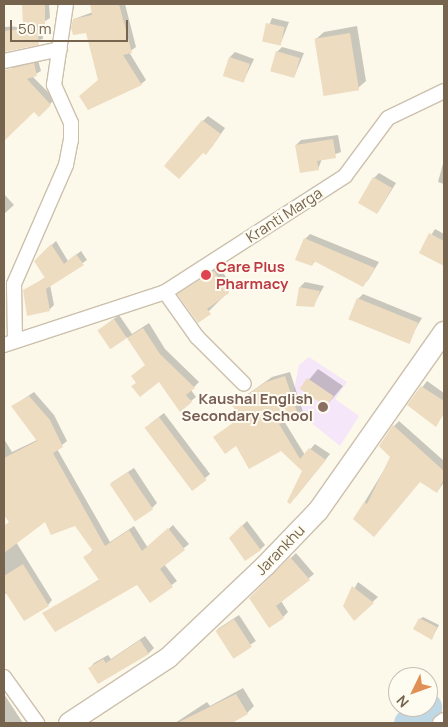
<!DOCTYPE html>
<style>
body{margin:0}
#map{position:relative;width:448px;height:727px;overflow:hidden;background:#fcf8ea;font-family:Manrope,sans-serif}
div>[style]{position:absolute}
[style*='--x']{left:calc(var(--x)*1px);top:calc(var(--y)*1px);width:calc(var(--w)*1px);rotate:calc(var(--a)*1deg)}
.education>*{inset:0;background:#f5e6f9}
.shadow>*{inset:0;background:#0003;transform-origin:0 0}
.river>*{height:29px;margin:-14.5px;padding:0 14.5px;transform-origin:14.5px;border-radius:14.5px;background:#bfd8e5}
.building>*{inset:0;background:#eedcc1;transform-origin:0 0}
.roads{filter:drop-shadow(1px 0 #ccc0ad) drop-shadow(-1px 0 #ccc0ad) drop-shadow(0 1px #ccc0ad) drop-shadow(0 -1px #ccc0ad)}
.street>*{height:14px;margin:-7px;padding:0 7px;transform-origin:7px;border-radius:7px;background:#fff}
.secondary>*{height:20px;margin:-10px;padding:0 10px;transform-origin:10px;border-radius:10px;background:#fff}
.dots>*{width:14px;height:14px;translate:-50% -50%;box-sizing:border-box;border:2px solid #fefcf1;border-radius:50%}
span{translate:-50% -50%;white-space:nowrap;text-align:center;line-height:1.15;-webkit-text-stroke:4px #fefcf1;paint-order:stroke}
.street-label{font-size:15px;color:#76644e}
.health-label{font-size:15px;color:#be3a42;font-weight:700}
.left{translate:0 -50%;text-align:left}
.education-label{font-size:15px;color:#785e54;font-weight:700}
.right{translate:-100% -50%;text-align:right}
.frame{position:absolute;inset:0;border:5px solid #76644e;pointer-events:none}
.north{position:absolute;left:388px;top:667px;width:50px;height:50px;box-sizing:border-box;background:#fefcf1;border:1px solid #c8bfb0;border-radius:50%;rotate:228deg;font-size:14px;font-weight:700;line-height:20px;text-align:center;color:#76644e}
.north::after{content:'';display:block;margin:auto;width:18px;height:22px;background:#e08f55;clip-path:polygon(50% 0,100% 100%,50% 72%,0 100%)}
.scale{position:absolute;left:10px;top:20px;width:118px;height:22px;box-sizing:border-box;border:2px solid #76644e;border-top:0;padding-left:6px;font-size:15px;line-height:18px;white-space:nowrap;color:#76644e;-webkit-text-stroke:4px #fefcf1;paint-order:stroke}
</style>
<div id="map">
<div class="education">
<div style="clip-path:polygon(309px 357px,347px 382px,335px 399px,359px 416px,340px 446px,304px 417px,294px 390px,299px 365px)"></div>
</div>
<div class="shadow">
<div style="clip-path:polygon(26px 4px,49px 4px,50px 18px,42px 23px,43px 39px,4px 49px,4px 27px,24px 26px)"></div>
<div style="clip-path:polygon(92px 4px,125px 4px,136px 47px,129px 52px,146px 80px,141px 84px,99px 80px,87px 32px,74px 19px,93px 12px)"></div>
<div style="clip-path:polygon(272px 18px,289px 22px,280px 45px,263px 41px)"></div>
<div style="clip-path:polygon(357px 26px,366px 81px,358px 88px,316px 39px,324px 32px)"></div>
<div style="clip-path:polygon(282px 47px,304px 53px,294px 77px,277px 52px)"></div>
<div style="clip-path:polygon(235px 52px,254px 59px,243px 82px,230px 57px)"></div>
<div style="clip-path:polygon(38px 60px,41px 71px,32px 76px,55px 99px,39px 115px,34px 110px,4px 139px,4px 104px,8px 101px,4px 76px,16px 65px)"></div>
<div style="clip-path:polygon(208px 116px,225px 128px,211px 148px,203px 121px)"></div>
<div style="clip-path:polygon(338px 135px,341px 152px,322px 159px,318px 169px,296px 145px,301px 140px)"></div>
<div style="clip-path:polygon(444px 160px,444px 184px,438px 182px)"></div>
<div style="clip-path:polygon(379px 173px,396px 183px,378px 212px,374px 178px)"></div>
<div style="clip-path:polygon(4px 194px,14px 205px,4px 214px)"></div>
<div style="clip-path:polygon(435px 229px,444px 234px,444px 265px,420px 253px)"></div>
<div style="clip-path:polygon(310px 234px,379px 262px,368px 280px,363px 285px,316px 260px,312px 265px,305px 239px)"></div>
<div style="clip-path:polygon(56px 241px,68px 261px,81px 251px,87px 260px,50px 285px,54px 305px,50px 309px,28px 314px,24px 291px,46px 277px,35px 261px)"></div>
<div style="clip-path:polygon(219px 267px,233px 287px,198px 322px,179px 295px)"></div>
<div style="clip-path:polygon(305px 282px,324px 286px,313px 306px,300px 287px)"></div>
<div style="clip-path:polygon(363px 294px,422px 318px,407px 343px,358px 299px)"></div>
<div style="clip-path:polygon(119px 315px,132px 334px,149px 323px,165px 349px,199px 382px,191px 390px,196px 397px,191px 401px,159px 380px,137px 382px,147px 365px,127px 337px,111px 348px,99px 330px)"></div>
<div style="clip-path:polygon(318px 369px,343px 386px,327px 405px,302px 388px)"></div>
<div style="clip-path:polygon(290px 372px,303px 412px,284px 421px,305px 455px,315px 444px,330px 454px,295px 498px,304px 471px,281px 449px,236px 445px,215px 437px,241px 417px,233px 405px,238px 401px,272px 377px)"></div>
<div style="clip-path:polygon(427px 381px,444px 393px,444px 414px,435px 425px,409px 405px)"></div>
<div style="clip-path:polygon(34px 392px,54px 415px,67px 441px,57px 449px,110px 542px,134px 526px,148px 548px,173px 525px,189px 544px,164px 564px,177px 581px,150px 601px,137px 583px,44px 614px,100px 579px,85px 557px,93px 550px,76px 524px,45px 520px,16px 542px,52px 600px,48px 605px,4px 593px,4px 526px,10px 522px,4px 513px,4px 439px,12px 452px,37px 440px,13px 406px)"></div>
<div style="clip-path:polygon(164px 413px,210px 474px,192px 489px,151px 423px)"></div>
<div style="clip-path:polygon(399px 421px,444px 461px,444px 482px,437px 492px,420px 481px,374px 536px,364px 503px,392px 457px,394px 426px)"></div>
<div style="clip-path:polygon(134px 468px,157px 503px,152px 508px,111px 483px)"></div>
<div style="clip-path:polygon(247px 521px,265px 545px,260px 550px,230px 538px)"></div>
<div style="clip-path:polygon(296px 553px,314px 574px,281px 601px,288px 612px,283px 617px,250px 598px)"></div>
<div style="clip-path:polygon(358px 582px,378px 597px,354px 619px,345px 606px)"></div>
<div style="left:239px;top:615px;width:31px;height:26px;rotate:57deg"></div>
<div style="clip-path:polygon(423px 617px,439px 625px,432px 638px,420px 619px)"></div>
<div style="clip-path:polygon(145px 636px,154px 648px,149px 653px,98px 682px,90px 668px,94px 663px,108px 655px,111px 659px)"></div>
<div style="clip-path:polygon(243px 688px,254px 706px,247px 713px,219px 723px,175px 723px,207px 702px,210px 706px)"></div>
<div style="clip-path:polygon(4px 694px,23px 723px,4px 723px)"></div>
</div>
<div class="river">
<div style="--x:408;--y:723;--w:25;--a:-40"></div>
</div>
<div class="building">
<div style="clip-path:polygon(22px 4px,45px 4px,45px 24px,37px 24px,39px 45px,4px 52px,4px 31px,23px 29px)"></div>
<div style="clip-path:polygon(90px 4px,119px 4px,132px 53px,123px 55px,142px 85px,88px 110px,79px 96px,98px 80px,86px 33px,73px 35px,71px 27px,73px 19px,92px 15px)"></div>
<div style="left:266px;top:23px;width:19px;height:19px;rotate:12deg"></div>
<div style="left:350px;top:33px;width:58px;height:36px;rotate:81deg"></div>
<div style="left:276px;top:51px;width:25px;height:21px;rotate:16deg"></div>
<div style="left:229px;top:57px;width:22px;height:20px;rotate:18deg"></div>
<div style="clip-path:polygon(34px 63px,37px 76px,27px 79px,51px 105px,39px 117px,34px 112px,4px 141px,4px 70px)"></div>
<div style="clip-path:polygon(202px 120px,221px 134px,206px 155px,203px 153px,179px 179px,164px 166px)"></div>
<div style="clip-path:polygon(333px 139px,336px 158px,317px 161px,319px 170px,300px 173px,295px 145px)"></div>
<div style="left:373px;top:177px;width:22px;height:30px;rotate:30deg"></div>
<div style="clip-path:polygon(429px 233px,444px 241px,444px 266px,419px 253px)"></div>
<div style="clip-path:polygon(304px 238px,375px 268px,363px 287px,314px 261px,312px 266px,295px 260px)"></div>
<div style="clip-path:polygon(51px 244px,64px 264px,76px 254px,84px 265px,46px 289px,50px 311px,27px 316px,23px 290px,45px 278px,34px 261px)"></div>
<div style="clip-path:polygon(214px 271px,229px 293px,207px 309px,211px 314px,198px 323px,177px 294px)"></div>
<div style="clip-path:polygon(299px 287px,320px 291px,314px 307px,296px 306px)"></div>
<div style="left:357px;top:298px;width:66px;height:23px;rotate:22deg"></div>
<div style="left:114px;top:319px;width:23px;height:20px;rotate:56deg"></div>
<div style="clip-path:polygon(143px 328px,160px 354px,195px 388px,186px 395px,192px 402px,180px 412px,159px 382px,140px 397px,131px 386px,136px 383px,131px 376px,145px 365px,127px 338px)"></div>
<div style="clip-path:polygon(285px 376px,299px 418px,279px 424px,300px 459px,309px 448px,326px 460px,290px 504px,287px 502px,302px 471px,281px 451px,249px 469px,236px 446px,225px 454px,213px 437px,240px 418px,232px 405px,266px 382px)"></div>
<div style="left:307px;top:378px;width:32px;height:13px;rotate:34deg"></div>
<div style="clip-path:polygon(421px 386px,444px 401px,444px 413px,436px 427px,407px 405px)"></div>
<div style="clip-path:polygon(29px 396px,50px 420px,63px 447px,53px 453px,105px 546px,129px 530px,142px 551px,168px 528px,185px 550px,160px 569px,173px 587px,150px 603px,137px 585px,55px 632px,42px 613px,99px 580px,83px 557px,93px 551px,75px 526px,51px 535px,45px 522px,4px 553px,4px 526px,9px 522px,4px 515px,4px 458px,37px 441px,11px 406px)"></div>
<div style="left:159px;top:417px;width:79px;height:18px;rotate:53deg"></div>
<div style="clip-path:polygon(393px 425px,444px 471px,444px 479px,437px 493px,420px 482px,374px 537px,353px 519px,364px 502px,367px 504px,390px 457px,379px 446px)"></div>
<div style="left:128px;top:472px;width:45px;height:22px;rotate:56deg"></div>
<div style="clip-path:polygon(242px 525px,261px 550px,245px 561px,229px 538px)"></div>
<div style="clip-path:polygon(290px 557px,310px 580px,276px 606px,284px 618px,269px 628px,249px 598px)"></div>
<div style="clip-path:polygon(23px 564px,49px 606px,24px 621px,4px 590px,4px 576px)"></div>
<div style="clip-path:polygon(352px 586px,374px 603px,354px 621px,343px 606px)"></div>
<div style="clip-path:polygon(419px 618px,437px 627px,432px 640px,413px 629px)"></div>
<div style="left:234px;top:619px;width:33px;height:22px;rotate:57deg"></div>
<div style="clip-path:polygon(140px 640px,149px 654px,98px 684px,88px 668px,103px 659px,106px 663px)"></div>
<div style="clip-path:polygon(236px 694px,248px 714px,232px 723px,177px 723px)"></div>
</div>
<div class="roads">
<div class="street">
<div style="--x:4;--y:61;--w:57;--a:-12.1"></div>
<div style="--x:165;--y:292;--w:55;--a:54.6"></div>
<div style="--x:197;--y:337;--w:66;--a:45"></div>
<div style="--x:15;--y:341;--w:57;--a:-91"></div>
<div style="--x:14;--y:284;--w:130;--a:-66.4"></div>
<div style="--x:66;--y:165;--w:25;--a:-79"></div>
<div style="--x:71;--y:140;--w:17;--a:-90"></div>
<div style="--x:71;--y:123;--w:42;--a:-114.1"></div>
<div style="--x:54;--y:85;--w:82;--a:-81.6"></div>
<div style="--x:4;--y:345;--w:169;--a:-18.2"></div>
<div style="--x:165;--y:292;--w:214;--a:-32.8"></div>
<div style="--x:345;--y:176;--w:72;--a:-53.4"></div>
<div style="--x:388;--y:118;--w:62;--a:-25.7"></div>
<div style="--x:4;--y:677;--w:57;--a:54.3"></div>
<div style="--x:440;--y:723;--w:5;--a:-37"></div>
</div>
<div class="secondary">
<div style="--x:69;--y:723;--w:118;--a:-33.3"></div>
<div style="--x:168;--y:658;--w:134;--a:-43.5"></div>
<div style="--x:265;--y:566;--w:76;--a:-46.1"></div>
<div style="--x:318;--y:511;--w:219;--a:-54.9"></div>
</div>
</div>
<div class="dots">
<div style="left:206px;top:275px;background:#e0444e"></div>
<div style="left:323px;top:407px;background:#8d6e63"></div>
</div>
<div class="street-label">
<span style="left:284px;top:215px;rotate:-33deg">Kranti Marga</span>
<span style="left:280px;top:550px;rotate:-46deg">Jarankhu</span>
</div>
<div class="health-label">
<span class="left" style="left:216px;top:275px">Care Plus<br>Pharmacy</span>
</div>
<div class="education-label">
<span class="right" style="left:313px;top:407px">Kaushal English<br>Secondary School</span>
</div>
<div class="frame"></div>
<div class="north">N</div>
<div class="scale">50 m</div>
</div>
